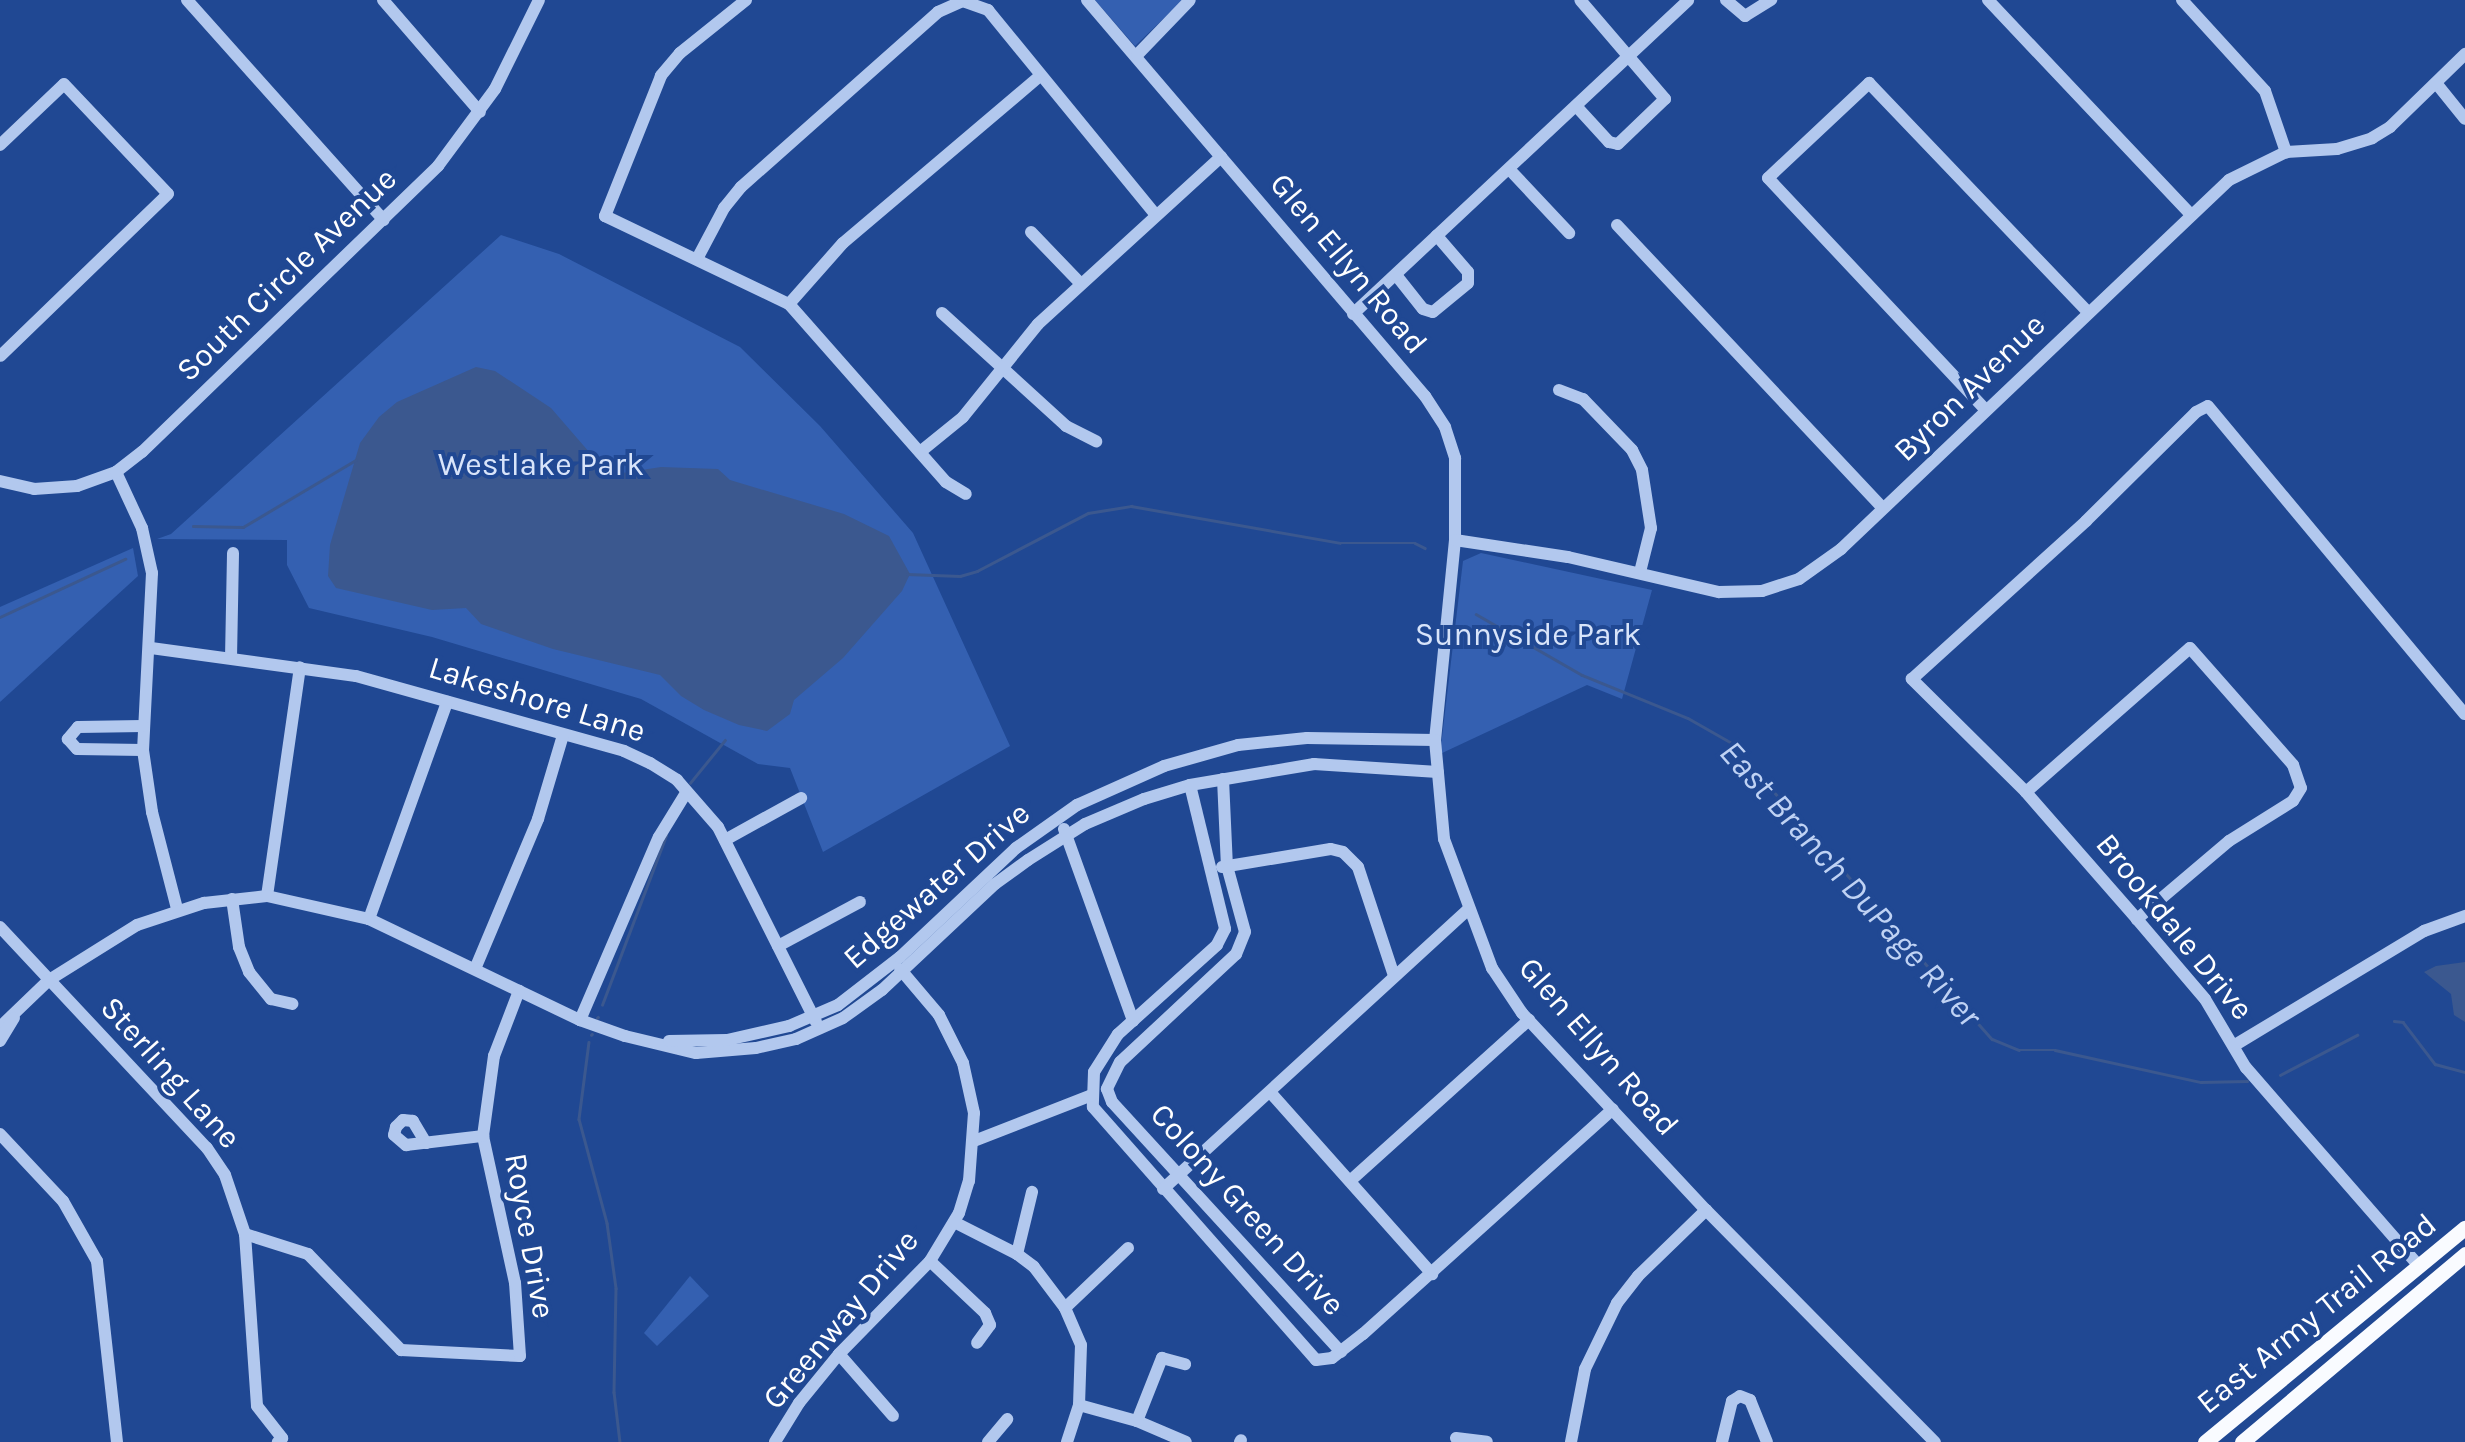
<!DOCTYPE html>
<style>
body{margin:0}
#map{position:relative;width:2465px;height:1442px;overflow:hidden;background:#204893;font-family:Karla,sans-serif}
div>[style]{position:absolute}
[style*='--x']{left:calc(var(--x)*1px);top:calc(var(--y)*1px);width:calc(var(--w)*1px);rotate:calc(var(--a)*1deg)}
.green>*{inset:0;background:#3460b1}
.water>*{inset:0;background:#3b588f}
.stream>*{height:2.5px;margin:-1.25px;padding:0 1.25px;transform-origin:1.25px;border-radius:1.25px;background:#3b588f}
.minor>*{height:12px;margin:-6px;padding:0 6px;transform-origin:6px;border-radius:6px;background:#b2c8ee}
.major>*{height:15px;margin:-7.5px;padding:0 7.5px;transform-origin:7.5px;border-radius:7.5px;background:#f9fbff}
span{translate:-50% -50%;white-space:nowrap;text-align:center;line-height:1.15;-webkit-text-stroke:8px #204893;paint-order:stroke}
.street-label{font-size:32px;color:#fff}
.park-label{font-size:32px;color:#d8e4fa}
.water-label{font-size:35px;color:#bfd2f4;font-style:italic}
</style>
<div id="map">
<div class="green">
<div style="clip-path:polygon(1095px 0,1183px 0,1135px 46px)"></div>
<div style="clip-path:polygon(501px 235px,559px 254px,740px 347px,820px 426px,913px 533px,1010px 746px,823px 852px,790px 768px,758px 764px,641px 699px,432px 637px,309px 608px,287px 565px,287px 540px,157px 539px,171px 534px)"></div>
<div style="clip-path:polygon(133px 548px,138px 576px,0 702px,0 607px)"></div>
<div style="clip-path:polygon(1481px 553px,1652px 590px,1622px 699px,1587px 685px,1440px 754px,1463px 561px)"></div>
<div style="clip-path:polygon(690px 1276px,709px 1296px,657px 1346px,644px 1333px)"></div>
</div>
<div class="water">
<div style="clip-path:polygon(476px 367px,495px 371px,551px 408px,609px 475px,661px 467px,718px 469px,730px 480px,844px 514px,889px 536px,910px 574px,902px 591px,843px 658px,794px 700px,790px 714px,767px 731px,739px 725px,704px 710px,681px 696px,660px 675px,553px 649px,481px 624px,466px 608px,432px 610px,336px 588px,328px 576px,330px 545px,360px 443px,379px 417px,397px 402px)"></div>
<div style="clip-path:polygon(2465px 962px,2465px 1022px,2454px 1015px,2451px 994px,2424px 972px,2436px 966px)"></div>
</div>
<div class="stream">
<div style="--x:193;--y:526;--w:50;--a:1.1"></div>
<div style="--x:243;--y:527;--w:131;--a:-30.7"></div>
<div style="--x:907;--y:574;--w:53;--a:2.2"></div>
<div style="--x:960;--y:576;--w:18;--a:-16"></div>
<div style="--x:977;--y:571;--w:125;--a:-27.6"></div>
<div style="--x:1088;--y:513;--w:44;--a:-9.2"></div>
<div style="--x:1131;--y:506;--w:212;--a:10"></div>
<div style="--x:1340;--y:543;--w:75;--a:0"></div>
<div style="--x:1415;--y:543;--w:11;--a:27"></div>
<div style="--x:1476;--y:614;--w:122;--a:29.9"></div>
<div style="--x:1582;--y:675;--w:114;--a:22.1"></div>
<div style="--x:1688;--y:718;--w:48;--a:29.7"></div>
<div style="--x:1730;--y:742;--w:396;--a:48.6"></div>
<div style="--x:1992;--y:1039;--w:29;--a:22"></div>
<div style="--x:2019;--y:1050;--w:36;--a:0"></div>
<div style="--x:2055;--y:1050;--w:149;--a:12.4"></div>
<div style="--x:2201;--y:1082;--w:46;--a:-1.2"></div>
<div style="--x:0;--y:617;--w:138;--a:-24.9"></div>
<div style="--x:690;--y:783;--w:55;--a:-50.9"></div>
<div style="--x:602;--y:1005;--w:181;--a:-69.3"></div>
<div style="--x:597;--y:1018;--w:1;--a:-45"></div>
<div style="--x:2394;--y:1021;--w:9;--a:6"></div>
<div style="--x:2403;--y:1022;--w:53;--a:52.7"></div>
<div style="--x:2435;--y:1064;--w:31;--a:15"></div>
<div style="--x:591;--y:1035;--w:1;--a:-45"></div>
<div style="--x:589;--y:1042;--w:78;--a:97.4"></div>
<div style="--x:579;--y:1119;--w:108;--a:74.9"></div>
<div style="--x:607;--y:1223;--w:66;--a:82.1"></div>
<div style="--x:616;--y:1288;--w:104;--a:91.1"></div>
<div style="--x:614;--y:1392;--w:50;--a:83.2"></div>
<div style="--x:2280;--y:1075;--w:87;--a:-27.5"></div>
</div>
<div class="minor">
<div style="--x:187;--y:0;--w:295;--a:48.2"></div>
<div style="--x:383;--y:0;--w:148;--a:49.1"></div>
<div style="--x:746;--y:0;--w:85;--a:141.2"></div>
<div style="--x:680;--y:53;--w:30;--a:130"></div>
<div style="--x:661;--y:76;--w:151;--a:111.8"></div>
<div style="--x:605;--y:216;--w:204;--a:25.6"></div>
<div style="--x:789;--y:304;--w:237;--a:48.6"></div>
<div style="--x:946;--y:482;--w:23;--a:31"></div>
<div style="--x:1087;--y:0;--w:521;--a:49.52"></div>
<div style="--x:1425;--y:396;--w:37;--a:57"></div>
<div style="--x:1445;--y:427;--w:33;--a:72"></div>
<div style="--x:1455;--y:458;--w:82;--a:90"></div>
<div style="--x:1455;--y:540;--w:201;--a:95.7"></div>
<div style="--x:1435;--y:740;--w:99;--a:84.8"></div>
<div style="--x:1444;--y:839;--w:138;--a:69.6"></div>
<div style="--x:1492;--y:968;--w:54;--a:56.3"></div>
<div style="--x:1522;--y:1013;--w:270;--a:47"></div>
<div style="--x:1706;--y:1210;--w:326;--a:45.4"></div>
<div style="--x:1726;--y:0;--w:25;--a:40"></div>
<div style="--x:1745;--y:16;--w:31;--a:-32"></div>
<div style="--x:1988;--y:0;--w:296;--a:46.6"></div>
<div style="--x:2182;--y:0;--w:123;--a:47.6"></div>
<div style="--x:2265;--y:91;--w:65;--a:71"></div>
<div style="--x:1137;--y:55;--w:76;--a:-46.1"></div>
<div style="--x:1869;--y:83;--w:317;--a:46.3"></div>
<div style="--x:2436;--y:83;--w:46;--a:51.1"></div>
<div style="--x:1576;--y:106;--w:49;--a:47.5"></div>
<div style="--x:1609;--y:142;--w:9;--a:13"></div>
<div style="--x:1618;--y:144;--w:65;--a:-43.8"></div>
<div style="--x:1665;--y:99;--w:130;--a:-130.6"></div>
<div style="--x:0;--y:145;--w:88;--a:-43.6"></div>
<div style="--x:64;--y:84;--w:151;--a:46.6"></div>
<div style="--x:168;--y:194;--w:233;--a:136"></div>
<div style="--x:1509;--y:169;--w:88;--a:46.8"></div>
<div style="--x:1768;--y:178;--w:318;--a:46.8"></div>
<div style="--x:1768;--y:178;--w:139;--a:-43.2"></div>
<div style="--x:1617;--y:225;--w:388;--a:46.8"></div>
<div style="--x:1031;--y:232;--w:72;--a:46.1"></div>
<div style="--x:697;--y:259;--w:58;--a:-62.1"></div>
<div style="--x:724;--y:208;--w:27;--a:-51"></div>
<div style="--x:741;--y:187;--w:264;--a:-41.6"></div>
<div style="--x:938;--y:12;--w:27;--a:-24"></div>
<div style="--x:963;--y:1;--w:27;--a:20"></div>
<div style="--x:988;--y:10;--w:264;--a:50.7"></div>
<div style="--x:1396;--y:275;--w:43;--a:51.5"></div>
<div style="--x:1423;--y:309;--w:10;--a:17"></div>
<div style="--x:1433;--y:312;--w:45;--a:-39.6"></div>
<div style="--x:1468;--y:283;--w:11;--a:-90"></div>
<div style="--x:1468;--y:272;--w:48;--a:-130.7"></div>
<div style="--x:789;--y:304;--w:81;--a:-48.5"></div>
<div style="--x:843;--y:243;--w:257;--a:-40.3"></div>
<div style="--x:942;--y:313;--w:168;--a:42.3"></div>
<div style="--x:1066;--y:426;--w:34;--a:27"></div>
<div style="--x:1353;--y:314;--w:459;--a:-43.1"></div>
<div style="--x:1559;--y:390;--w:26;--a:21"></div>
<div style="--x:1583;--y:399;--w:71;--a:46.1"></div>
<div style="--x:1632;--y:450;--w:22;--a:63"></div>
<div style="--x:1642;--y:470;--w:59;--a:81.2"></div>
<div style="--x:1651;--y:528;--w:45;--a:104"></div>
<div style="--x:920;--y:452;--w:55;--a:-39.1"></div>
<div style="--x:963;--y:417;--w:119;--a:-51.1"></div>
<div style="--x:1038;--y:324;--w:248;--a:-42.4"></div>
<div style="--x:116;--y:472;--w:62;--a:65.1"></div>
<div style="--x:142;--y:528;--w:46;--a:77.5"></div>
<div style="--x:152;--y:573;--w:177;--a:92.9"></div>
<div style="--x:143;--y:750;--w:63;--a:81.7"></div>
<div style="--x:152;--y:812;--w:100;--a:75.5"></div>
<div style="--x:0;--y:481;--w:35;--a:13"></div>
<div style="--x:34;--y:489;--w:43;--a:-4"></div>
<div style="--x:77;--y:486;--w:41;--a:-19.7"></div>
<div style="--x:116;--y:472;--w:33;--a:-38"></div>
<div style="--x:142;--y:452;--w:412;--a:-44"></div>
<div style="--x:438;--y:166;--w:96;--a:-53.5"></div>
<div style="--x:495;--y:89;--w:99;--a:-63.7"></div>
<div style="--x:1455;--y:540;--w:114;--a:8.6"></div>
<div style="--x:1568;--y:557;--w:155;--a:13.1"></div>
<div style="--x:1719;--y:592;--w:43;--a:-1.3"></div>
<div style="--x:1762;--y:591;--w:39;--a:-18"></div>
<div style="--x:1799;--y:579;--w:52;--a:-35.5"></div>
<div style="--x:1841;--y:549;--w:535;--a:-43.56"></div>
<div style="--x:2229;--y:180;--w:64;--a:-26.2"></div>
<div style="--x:2286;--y:152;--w:51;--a:-3.4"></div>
<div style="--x:2337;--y:149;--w:37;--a:-17"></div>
<div style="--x:2372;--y:138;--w:21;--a:-31"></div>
<div style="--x:2390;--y:127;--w:105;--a:-44.2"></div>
<div style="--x:151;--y:648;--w:207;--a:7.8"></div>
<div style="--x:356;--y:676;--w:278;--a:15.6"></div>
<div style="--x:624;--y:751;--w:29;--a:25"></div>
<div style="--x:650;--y:763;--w:32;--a:32"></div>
<div style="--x:677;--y:780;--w:62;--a:48.9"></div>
<div style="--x:718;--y:827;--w:218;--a:63.3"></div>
<div style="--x:231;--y:658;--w:105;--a:-88.9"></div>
<div style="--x:143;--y:726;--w:65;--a:179.1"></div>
<div style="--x:78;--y:727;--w:16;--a:130"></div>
<div style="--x:68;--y:739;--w:13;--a:48"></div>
<div style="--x:77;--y:749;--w:66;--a:0.9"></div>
<div style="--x:1223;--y:779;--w:87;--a:87.4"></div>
<div style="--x:1227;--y:866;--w:68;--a:74.7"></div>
<div style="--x:1245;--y:932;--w:24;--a:112"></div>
<div style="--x:1236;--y:954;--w:158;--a:137"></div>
<div style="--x:1120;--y:1062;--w:30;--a:116"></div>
<div style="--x:1107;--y:1089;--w:14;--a:69"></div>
<div style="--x:1112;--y:1102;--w:339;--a:47.5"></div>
<div style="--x:1190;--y:785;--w:148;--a:76.3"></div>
<div style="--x:1225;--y:929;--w:18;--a:117"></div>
<div style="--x:1217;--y:945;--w:133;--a:138"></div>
<div style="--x:1118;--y:1034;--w:45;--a:122.3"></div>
<div style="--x:1094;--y:1072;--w:35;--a:92"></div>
<div style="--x:1093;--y:1107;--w:337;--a:48.6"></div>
<div style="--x:1316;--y:1360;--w:16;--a:-7"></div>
<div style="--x:1332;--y:1358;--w:39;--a:-38"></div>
<div style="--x:1363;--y:1334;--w:336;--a:-42"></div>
<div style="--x:2026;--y:792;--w:218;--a:-41.3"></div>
<div style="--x:2190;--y:648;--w:156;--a:48.6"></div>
<div style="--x:2293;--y:765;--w:24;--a:71"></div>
<div style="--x:2301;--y:788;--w:15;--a:122"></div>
<div style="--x:2293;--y:801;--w:75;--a:148"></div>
<div style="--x:2229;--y:841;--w:121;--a:139.7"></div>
<div style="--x:1064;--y:829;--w:204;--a:70.2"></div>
<div style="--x:725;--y:840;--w:87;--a:-28.9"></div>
<div style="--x:1222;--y:867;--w:110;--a:-9.4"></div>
<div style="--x:1331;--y:849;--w:12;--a:14"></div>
<div style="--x:1343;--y:852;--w:21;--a:45"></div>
<div style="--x:1358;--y:867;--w:115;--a:71.7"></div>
<div style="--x:267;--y:896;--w:231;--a:-81.8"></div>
<div style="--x:232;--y:899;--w:49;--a:81.7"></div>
<div style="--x:239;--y:947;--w:27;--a:68"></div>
<div style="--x:249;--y:972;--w:35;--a:51"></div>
<div style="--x:271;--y:999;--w:22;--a:13"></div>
<div style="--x:369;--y:919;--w:231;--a:-70.2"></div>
<div style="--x:0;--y:927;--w:303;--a:46.9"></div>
<div style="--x:207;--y:1148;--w:32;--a:56"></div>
<div style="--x:225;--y:1175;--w:62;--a:71.3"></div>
<div style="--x:245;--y:1234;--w:172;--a:86"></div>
<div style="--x:257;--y:1406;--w:41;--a:52"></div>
<div style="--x:282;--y:1438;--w:6;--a:135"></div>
<div style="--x:778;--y:946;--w:93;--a:-28.2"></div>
<div style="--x:475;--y:969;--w:163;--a:-67.2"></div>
<div style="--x:538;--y:819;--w:88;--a:-73.4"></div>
<div style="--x:580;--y:1020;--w:199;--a:-66.7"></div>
<div style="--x:659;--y:837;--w:52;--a:-58.5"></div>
<div style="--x:0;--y:1027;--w:68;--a:-43.8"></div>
<div style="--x:49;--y:980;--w:104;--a:-32"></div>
<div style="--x:137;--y:925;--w:71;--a:-18.2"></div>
<div style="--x:204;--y:903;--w:63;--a:-6.3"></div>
<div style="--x:267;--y:896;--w:105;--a:12.7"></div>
<div style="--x:369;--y:919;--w:234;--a:25.6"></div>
<div style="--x:580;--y:1020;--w:48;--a:19.6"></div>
<div style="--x:625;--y:1036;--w:73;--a:13.5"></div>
<div style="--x:696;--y:1053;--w:60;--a:-4.8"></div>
<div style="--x:756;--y:1048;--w:41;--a:-12.7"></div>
<div style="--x:796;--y:1039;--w:51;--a:-24.1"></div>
<div style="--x:843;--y:1018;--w:48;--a:-35.7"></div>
<div style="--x:882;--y:990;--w:155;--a:-43.2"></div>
<div style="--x:995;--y:884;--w:41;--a:-36"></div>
<div style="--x:1028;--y:860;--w:67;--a:-32.3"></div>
<div style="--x:1085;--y:824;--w:64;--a:-23"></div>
<div style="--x:1144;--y:799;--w:48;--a:-16.9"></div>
<div style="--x:1190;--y:785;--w:126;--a:-9.6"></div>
<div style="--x:1314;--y:764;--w:124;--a:3.7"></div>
<div style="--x:0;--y:1041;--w:27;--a:-59"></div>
<div style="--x:669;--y:1041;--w:58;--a:-1"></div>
<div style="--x:727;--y:1040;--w:64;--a:-12.7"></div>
<div style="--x:789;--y:1026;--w:53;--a:-23.2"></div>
<div style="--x:838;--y:1005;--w:78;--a:-37.7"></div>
<div style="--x:900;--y:957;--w:159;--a:-43.2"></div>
<div style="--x:1016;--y:848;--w:75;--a:-35.2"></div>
<div style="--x:1077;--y:805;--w:95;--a:-24.1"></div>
<div style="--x:1164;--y:766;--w:77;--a:-15.8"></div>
<div style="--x:1238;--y:745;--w:69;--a:-5.8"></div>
<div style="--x:1307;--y:738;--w:128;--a:0.9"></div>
<div style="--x:2235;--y:1045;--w:221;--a:-31.1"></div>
<div style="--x:2424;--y:931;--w:44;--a:-20.1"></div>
<div style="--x:1270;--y:1092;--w:244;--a:48.3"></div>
<div style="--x:0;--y:1134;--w:92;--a:46.8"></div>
<div style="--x:63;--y:1201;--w:69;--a:60.5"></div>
<div style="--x:97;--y:1261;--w:182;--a:83.7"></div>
<div style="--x:974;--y:1141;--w:127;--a:-21.3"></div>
<div style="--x:426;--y:1143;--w:26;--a:-121"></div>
<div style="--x:413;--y:1121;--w:10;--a:-174"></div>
<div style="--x:403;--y:1120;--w:10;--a:135"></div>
<div style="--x:396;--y:1127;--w:8;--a:104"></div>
<div style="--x:394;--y:1135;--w:16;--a:40"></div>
<div style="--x:406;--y:1145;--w:78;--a:-6.7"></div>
<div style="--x:1350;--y:1181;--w:241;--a:-42"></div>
<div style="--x:1163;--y:1189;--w:415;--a:-42.5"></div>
<div style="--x:954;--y:1222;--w:71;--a:26.9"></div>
<div style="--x:1017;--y:1254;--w:21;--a:37"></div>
<div style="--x:1034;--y:1267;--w:51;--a:52.9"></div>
<div style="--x:1065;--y:1308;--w:40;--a:66.6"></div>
<div style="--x:1081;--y:1345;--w:60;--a:91.9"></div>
<div style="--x:1079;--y:1405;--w:39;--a:108"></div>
<div style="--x:245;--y:1234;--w:66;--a:17.6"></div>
<div style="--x:308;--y:1254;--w:134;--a:45.9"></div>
<div style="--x:401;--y:1350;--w:119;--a:2.9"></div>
<div style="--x:520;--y:1356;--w:73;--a:-93.9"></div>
<div style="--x:515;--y:1283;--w:150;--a:-102.3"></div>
<div style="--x:483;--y:1136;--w:81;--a:-82.2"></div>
<div style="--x:494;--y:1056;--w:70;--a:-69"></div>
<div style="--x:1017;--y:1254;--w:64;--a:-76.4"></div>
<div style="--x:930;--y:1261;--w:76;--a:43.4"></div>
<div style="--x:985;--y:1313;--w:13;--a:67"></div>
<div style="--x:990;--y:1325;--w:22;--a:126"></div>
<div style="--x:2419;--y:1266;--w:263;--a:-131.1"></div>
<div style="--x:2246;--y:1068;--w:80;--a:-120.7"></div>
<div style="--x:2205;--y:999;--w:105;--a:-130.4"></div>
<div style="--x:2137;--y:919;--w:169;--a:-131.2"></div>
<div style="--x:2026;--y:792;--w:161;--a:-135.3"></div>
<div style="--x:1912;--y:679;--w:235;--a:-42.2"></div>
<div style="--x:2086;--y:521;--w:155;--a:-44.7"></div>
<div style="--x:2196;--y:412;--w:13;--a:-27"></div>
<div style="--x:2208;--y:406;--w:401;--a:50.2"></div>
<div style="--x:1065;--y:1308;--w:87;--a:-43.6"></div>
<div style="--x:839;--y:1354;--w:82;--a:48.9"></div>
<div style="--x:1079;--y:1405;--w:60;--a:15.4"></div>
<div style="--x:1137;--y:1421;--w:53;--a:23.2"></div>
<div style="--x:1137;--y:1421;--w:68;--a:-68.4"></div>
<div style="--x:1162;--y:1358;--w:24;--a:15"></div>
<div style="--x:1456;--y:1438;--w:31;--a:7"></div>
<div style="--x:775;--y:1442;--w:46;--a:-58.4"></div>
<div style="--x:799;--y:1403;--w:63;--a:-50.8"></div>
<div style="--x:839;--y:1354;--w:130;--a:-45.6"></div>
<div style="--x:930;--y:1261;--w:56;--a:-58.9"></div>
<div style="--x:959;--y:1213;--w:34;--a:-73"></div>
<div style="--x:969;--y:1181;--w:68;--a:-85.8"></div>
<div style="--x:974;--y:1113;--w:51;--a:-102.4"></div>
<div style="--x:963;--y:1063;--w:54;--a:-116.6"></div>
<div style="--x:939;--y:1015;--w:60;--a:-130.3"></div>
<div style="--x:988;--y:1442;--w:30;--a:-50"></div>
<div style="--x:1240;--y:1442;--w:2;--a:-63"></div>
<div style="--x:1571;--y:1442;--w:74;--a:-79.1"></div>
<div style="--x:1585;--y:1369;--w:73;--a:-64.1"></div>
<div style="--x:1617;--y:1303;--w:34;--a:-52"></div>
<div style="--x:1638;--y:1276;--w:95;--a:-44.1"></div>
<div style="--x:1722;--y:1442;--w:42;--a:-76.3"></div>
<div style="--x:1732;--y:1401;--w:9;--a:-32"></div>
<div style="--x:1740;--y:1396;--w:11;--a:22"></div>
<div style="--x:1750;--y:1400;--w:45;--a:68"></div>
</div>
<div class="major">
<div style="--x:2205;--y:1442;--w:337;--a:-39.5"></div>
<div style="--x:2242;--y:1442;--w:292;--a:-40.1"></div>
</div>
<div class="street-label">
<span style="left:1348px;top:264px;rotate:50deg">Glen Ellyn Road</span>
<span style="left:287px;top:275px;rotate:-44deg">South Circle Avenue</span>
<span style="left:1970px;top:388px;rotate:-44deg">Byron Avenue</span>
<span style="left:537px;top:700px;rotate:17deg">Lakeshore Lane</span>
<span style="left:937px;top:886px;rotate:-41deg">Edgewater Drive</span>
<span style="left:2174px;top:927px;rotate:51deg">Brookdale Drive</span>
<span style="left:1598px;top:1047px;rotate:49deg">Glen Ellyn Road</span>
<span style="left:170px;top:1073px;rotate:48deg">Sterling Lane</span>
<span style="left:1247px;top:1210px;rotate:48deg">Colony Green Drive</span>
<span style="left:529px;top:1236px;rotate:80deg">Royce Drive</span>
<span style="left:2317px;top:1314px;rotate:-39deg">East Army Trail Road</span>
<span style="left:841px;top:1320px;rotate:-50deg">Greenway Drive</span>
</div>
<div class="park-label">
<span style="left:541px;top:465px">Westlake Park</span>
<span style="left:1528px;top:635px">Sunnyside Park</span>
</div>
<div class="water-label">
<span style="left:1850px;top:884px;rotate:48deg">East Branch DuPage River</span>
</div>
</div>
